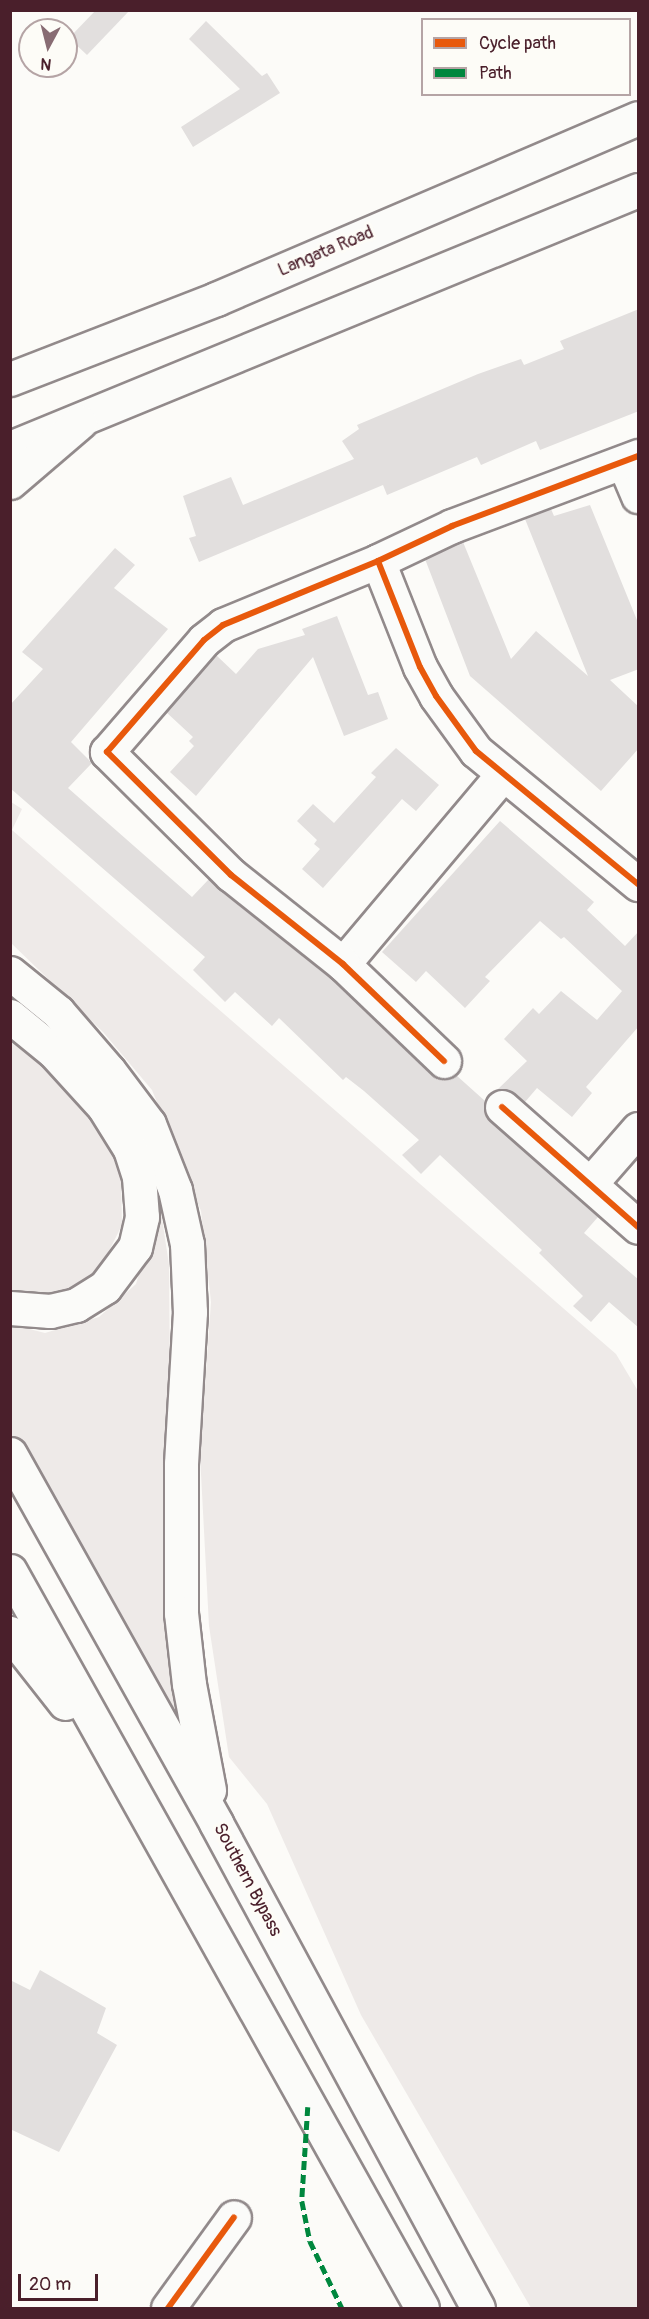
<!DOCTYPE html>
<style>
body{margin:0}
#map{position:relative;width:649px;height:2319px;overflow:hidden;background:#fcfbf8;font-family:Pangolin,sans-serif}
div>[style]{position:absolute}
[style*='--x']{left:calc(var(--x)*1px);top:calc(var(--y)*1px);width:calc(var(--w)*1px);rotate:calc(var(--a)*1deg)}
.green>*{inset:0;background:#eeeae8}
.building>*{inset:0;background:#e2dfde}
.roads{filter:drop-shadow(2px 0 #928a8b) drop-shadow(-2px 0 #928a8b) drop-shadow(0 2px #928a8b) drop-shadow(0 -2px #928a8b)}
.minor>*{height:33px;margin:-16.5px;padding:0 16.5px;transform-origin:16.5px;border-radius:16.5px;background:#fbfbf9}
.major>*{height:33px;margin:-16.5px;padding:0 16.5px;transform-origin:16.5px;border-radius:16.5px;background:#fbfbf9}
.highway>*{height:33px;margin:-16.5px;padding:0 16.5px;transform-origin:16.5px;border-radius:16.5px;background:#fbfbf9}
.quiet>*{height:4.5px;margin-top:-2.25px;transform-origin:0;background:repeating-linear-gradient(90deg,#00873e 0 9px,transparent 0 13.5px)}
.cycleway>*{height:6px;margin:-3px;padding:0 3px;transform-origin:3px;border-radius:3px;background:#e8590c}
span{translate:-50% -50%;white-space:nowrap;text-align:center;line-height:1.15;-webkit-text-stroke:6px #fdfcf7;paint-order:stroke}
.street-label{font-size:18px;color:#4a1f2b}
.frame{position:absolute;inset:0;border:12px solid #4a1f2b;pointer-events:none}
.legend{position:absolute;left:421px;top:18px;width:210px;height:78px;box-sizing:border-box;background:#fdfcf7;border:2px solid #b5a4a5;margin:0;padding:8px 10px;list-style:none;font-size:18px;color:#4a1f2b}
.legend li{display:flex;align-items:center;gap:12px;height:30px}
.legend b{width:30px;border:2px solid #b5a4a5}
.north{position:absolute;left:18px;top:18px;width:60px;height:60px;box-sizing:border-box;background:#fdfcf7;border:2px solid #b5a4a5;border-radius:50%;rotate:187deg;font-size:16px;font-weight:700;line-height:24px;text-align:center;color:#4a1f2b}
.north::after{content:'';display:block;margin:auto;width:21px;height:27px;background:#886c73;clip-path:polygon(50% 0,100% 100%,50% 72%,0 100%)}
.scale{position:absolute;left:18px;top:2274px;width:80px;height:27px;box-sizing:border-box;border:3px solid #4a1f2b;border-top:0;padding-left:8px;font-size:18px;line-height:21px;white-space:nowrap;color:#4a1f2b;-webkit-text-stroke:4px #fdfcf7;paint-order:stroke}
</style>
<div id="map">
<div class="green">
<div style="clip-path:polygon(11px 802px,22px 809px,12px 830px,616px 1354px,638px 1391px,638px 2308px,531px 2308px,361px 2015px,267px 1804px,229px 1757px,209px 1626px,200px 1455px,211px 1302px,201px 1211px,152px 1090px,103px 1032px,11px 943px)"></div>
<div style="clip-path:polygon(10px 1036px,51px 1069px,95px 1116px,121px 1173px,122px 1225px,98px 1273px,52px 1298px,11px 1294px)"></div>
<div style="clip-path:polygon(152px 1174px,159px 1198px,169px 1265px,170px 1381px,190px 1761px,11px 1434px,10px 1324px,45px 1333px,99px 1317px,136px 1284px,148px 1244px)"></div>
</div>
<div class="building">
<div style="clip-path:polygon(96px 10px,130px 10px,87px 55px,69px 38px)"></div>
<div style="clip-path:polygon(206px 21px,262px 76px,267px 73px,280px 93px,193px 147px,181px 127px,240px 89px,189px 39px)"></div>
<div style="clip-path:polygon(639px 309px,639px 411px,540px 450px,536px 441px,481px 465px,477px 457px,387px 495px,383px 485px,199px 562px,189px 538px,196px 536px,183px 496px,231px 477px,243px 505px,354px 459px,342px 441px,359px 429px,357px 425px,478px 374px,521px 359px,524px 365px,564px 349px,560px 341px)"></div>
<div style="clip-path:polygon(590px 505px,639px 625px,639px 669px,610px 680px,639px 707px,639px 748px,601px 791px,470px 676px,425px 559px,463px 542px,511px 659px,536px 631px,588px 676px,525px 519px,551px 509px,554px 516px)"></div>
<div style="clip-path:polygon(115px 548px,135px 565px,114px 588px,168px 629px,71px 742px,92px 763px,68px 788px,192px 897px,209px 879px,331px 978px,431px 1075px,440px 1079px,456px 1075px,485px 1101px,484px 1112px,490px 1121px,598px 1217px,584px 1233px,639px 1280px,639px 1328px,609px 1302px,591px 1322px,573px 1306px,583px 1296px,539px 1253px,542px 1250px,440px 1155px,421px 1174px,402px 1155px,419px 1140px,364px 1091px,346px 1077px,343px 1080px,279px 1018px,272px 1026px,235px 992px,225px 1002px,193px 970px,205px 957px,10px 788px,10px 705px,43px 669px,22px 652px)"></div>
<div style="clip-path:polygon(337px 616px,368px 695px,378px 692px,388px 719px,344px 736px,313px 657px,196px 796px,170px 772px,194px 746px,189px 741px,193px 737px,166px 712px,216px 655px,236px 674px,258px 649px,305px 635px,302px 629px)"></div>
<div style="clip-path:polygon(396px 748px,439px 785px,416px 811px,402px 799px,323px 888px,302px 869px,320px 849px,314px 844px,317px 840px,297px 821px,313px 804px,334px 823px,376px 777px,371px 773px)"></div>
<div style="clip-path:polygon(500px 821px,594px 902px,587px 910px,625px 946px,639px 931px,639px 1026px,586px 1087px,592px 1093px,572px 1117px,537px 1088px,525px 1102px,514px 1093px,498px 1089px,527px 1061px,504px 1039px,533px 1008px,539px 1014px,561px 991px,597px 1020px,622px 991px,564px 937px,561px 939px,540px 921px,485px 977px,490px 981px,465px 1008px,426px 971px,416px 982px,382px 952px)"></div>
<div style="clip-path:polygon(40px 1970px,106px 2008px,97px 2033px,117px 2045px,59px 2152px,10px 2129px,10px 1980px,30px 1990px)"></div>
</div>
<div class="roads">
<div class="minor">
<div style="--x:624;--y:463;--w:36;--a:67"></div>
<div style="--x:378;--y:561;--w:114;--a:68.4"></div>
<div style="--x:420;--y:667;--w:33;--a:61"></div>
<div style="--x:436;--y:696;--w:68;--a:54"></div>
<div style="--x:476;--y:751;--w:210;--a:39.4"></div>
<div style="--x:343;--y:964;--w:247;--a:-49.9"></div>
<div style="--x:444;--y:1061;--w:140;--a:-136.2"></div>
<div style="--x:343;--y:964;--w:143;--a:-141.5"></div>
<div style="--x:231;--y:875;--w:175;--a:-135.2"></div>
<div style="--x:107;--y:752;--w:148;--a:-49.1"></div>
<div style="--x:204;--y:640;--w:24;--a:-38"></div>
<div style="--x:223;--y:625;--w:168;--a:-22.4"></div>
<div style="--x:378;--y:561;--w:82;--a:-25.3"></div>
<div style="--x:452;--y:526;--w:199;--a:-20.6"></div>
<div style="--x:502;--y:1107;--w:181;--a:41.4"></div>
<div style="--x:590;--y:1184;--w:73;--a:-48.9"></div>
<div style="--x:168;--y:2308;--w:112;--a:-54"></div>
</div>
<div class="major">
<div style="--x:10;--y:379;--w:221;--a:-21.2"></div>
<div style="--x:216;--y:299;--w:459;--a:-23.2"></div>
<div style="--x:10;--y:448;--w:679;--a:-22.33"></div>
</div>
<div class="highway">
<div style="--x:10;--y:482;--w:92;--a:-40.6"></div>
<div style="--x:10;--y:973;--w:62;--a:39.1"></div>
<div style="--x:58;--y:1012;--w:78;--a:49.2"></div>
<div style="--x:109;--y:1071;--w:66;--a:53"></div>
<div style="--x:149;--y:1124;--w:71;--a:68.5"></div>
<div style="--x:175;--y:1190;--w:55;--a:77.5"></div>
<div style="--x:187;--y:1244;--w:68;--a:87.5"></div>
<div style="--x:190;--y:1312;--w:152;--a:93.4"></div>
<div style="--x:181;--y:1464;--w:149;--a:90"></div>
<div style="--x:181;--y:1613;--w:71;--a:83.6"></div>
<div style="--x:189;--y:1684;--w:108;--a:79.3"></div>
<div style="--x:10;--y:1016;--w:57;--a:39.3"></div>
<div style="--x:54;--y:1052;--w:74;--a:47.7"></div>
<div style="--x:104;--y:1107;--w:49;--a:58.2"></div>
<div style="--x:130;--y:1149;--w:29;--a:72"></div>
<div style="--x:139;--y:1177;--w:40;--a:85.7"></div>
<div style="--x:142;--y:1217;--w:31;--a:103"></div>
<div style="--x:135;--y:1247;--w:50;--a:126.9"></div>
<div style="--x:105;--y:1287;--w:34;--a:148"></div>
<div style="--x:76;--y:1305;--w:27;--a:167"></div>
<div style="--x:50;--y:1311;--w:40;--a:-175.7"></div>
<div style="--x:10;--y:1454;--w:423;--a:60.8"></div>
<div style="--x:216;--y:1823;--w:551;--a:61.62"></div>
<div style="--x:10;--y:1571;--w:844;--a:60.79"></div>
<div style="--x:10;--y:1633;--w:89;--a:51.8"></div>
</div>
</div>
<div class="quiet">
<div style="--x:308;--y:2107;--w:94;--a:93.7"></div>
<div style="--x:302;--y:2201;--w:41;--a:78.7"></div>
<div style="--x:310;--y:2241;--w:74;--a:64.5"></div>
</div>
<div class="cycleway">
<div style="--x:378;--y:561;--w:114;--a:68.4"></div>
<div style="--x:420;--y:667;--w:33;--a:61"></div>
<div style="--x:436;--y:696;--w:68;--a:54"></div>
<div style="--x:476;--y:751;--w:210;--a:39.4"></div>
<div style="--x:444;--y:1061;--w:140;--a:-136.2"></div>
<div style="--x:343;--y:964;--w:143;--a:-141.5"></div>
<div style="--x:231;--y:875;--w:175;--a:-135.2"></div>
<div style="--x:107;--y:752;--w:148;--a:-49.1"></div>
<div style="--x:204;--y:640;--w:24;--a:-38"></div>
<div style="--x:223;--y:625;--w:168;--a:-22.4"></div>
<div style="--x:378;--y:561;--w:82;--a:-25.3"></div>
<div style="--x:452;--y:526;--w:199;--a:-20.6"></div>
<div style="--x:502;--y:1107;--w:181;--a:41.4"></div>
<div style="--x:168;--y:2308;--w:112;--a:-54"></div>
</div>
<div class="street-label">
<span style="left:326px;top:252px;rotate:-23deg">Langata Road</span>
<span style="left:247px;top:1880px;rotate:62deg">Southern Bypass</span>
</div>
<div class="frame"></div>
<ul class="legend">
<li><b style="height:8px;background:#e8590c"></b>Cycle path</li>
<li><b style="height:8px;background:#00873e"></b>Path</li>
</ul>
<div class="north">N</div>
<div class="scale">20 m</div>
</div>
